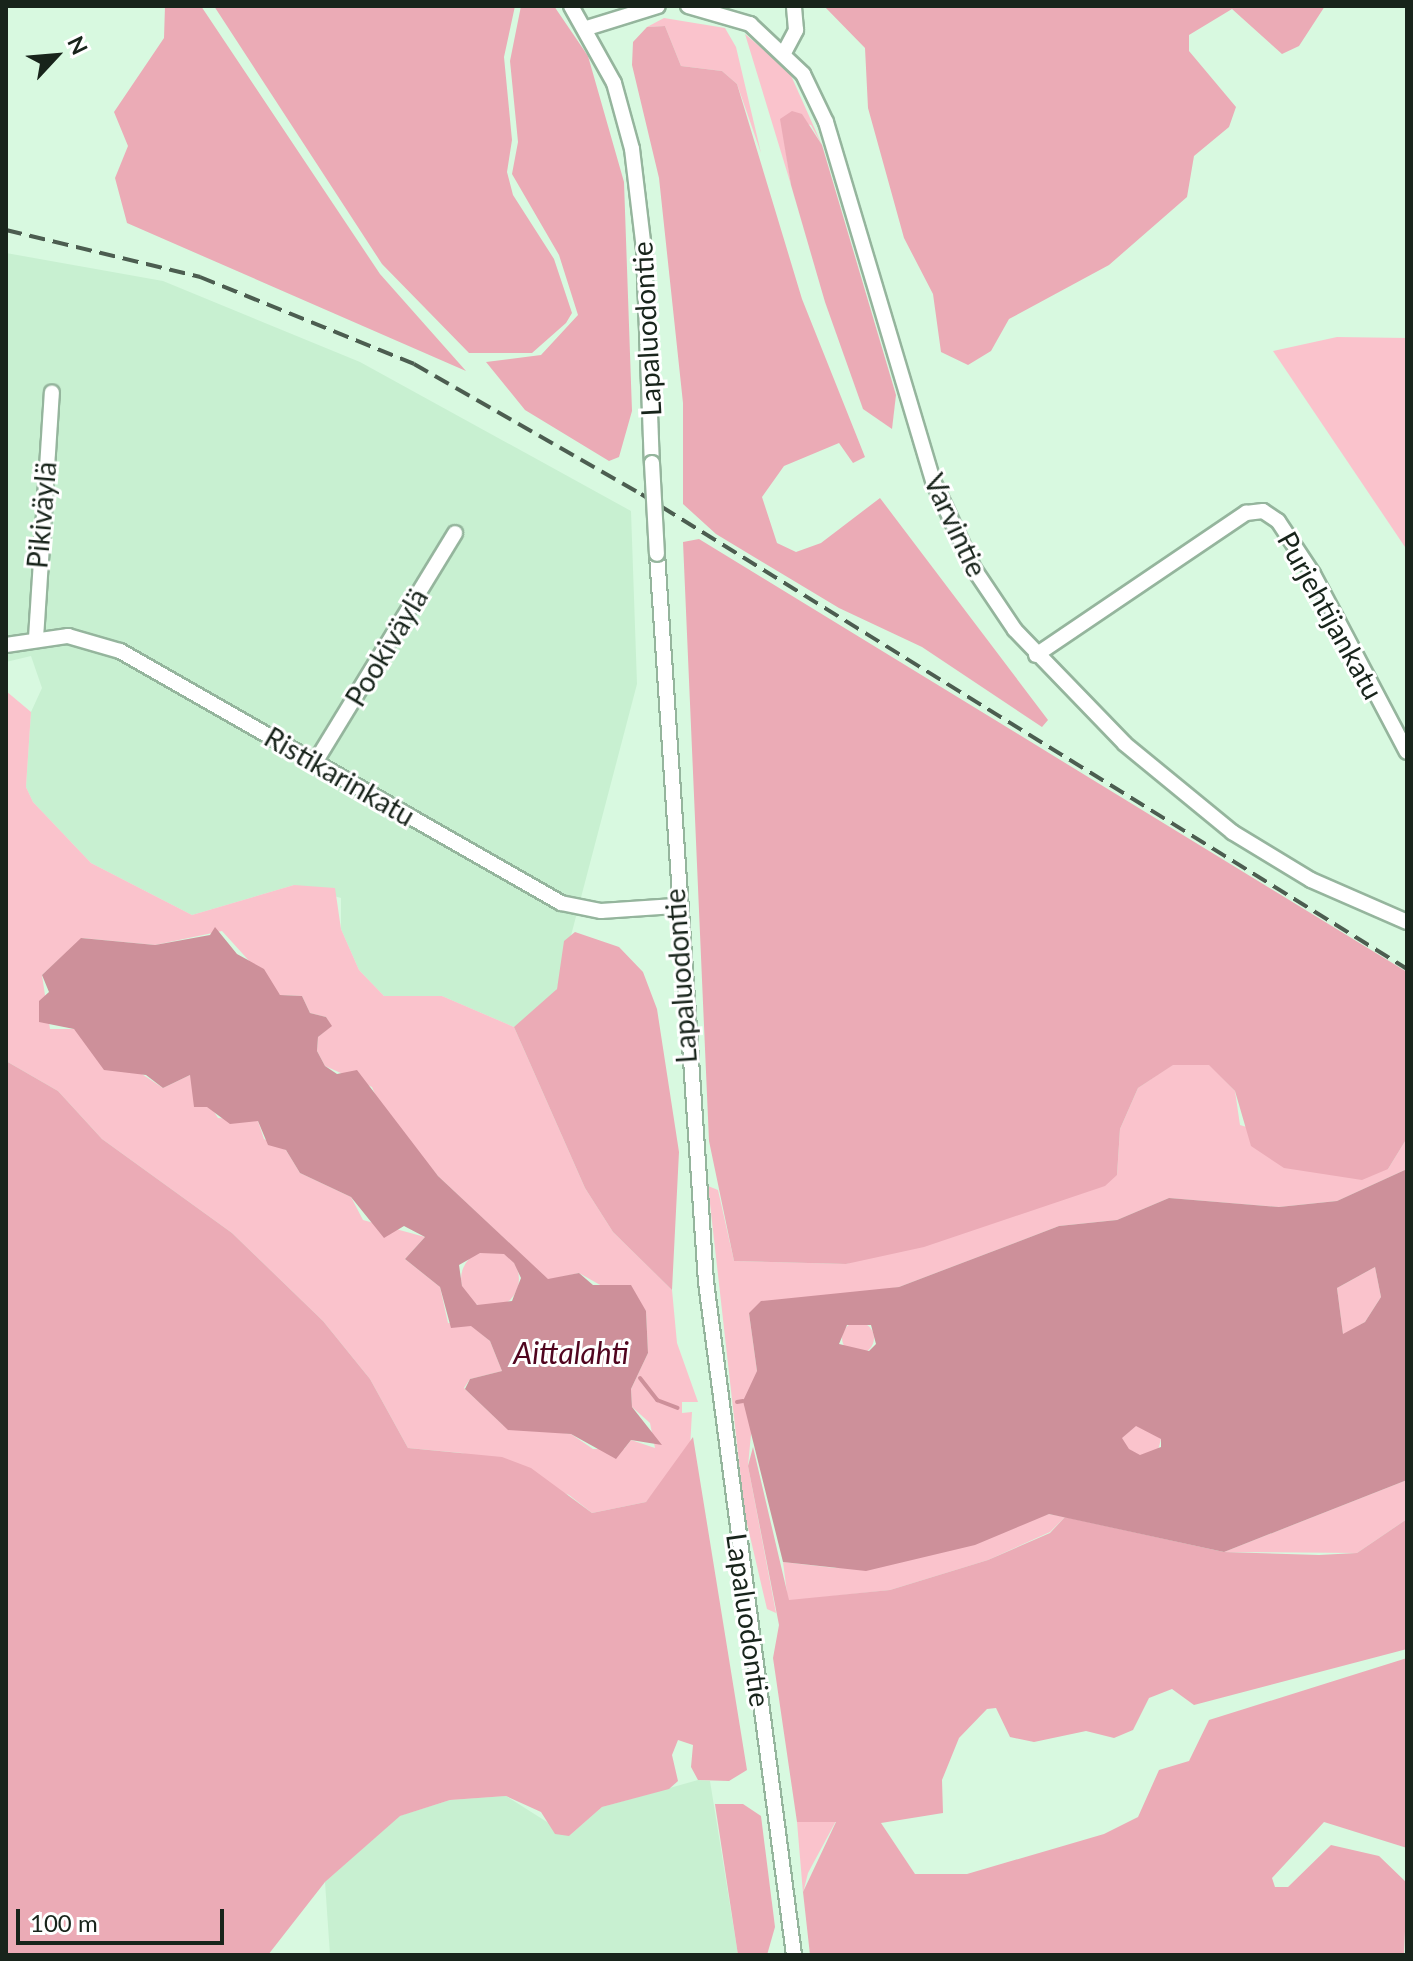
<!DOCTYPE html>
<meta charset="utf-8">
<style>
body{margin:0}
#map{position:relative;width:1413px;height:1961px;overflow:hidden;background:#d8f9e0;font-family:Lato,sans-serif}
div>[style]{position:absolute}
[style*='--x']{left:calc(var(--x)*1px);top:calc(var(--y)*1px);width:calc(var(--w)*1px);rotate:calc(var(--a)*1deg)}
.built>*{inset:0;background:#c8f0d1}
.green>*{inset:0;background:#fac3cc}
.round{border-radius:50%}
.forest>*{inset:0;background:#ebabb6}
.water>*{inset:0;background:#cd909a}
.stream>*{height:4px;margin:-2px;padding:0 2px;transform-origin:2px;border-radius:2px;background:#cd909a}
.roads{filter:drop-shadow(2px 0 #95b59d) drop-shadow(-2px 0 #95b59d) drop-shadow(0 2px #95b59d) drop-shadow(0 -2px #95b59d)}
.minor>*{height:14px;margin:-7px;padding:0 7px;transform-origin:7px;border-radius:7px;background:#fff}
.rail>*{height:4px;margin-top:-2px;transform-origin:0;background:repeating-linear-gradient(90deg,#4c5d50 0 16px,transparent 0 24px)}
.bridges{filter:drop-shadow(2px 0 #95b59d) drop-shadow(-2px 0 #95b59d) drop-shadow(0 2px #95b59d) drop-shadow(0 -2px #95b59d)}
.minor-bridge>*{height:14px;margin:-7px;padding:0 7px;transform-origin:7px;border-radius:7px;background:#fff}
span{translate:-50% -50%;white-space:nowrap;text-align:center;line-height:1.15;-webkit-text-stroke:6px #fff;paint-order:stroke}
.street-label{font-size:28px;color:#18241b}
.water-label{font-size:30px;color:#50051f;font-style:italic}
.frame{position:absolute;inset:0;border:8px solid #18241b;pointer-events:none}
.north{position:absolute;left:16px;top:16px;width:80px;height:80px;-webkit-text-stroke:6px #fff;paint-order:stroke;rotate:64deg;font-size:22px;font-weight:700;line-height:32px;text-align:center;color:#18241b}
.north::after{content:'';display:block;margin:auto;width:28px;height:36px;background:#18241b;clip-path:polygon(50% 0,100% 100%,50% 72%,0 100%)}
.scale{position:absolute;left:16px;top:1909px;width:208px;height:36px;box-sizing:border-box;border:4px solid #18241b;border-top:0;padding-left:10px;font-size:24px;line-height:28px;white-space:nowrap;color:#18241b;-webkit-text-stroke:6px #fff;paint-order:stroke}
</style>
<div id="map">
<div class="built">
<div style="clip-path:polygon(6px 253px,163px 281px,360px 362px,631px 511px,637px 684px,557px 989px,541px 1009px,514px 1027px,442px 996px,384px 996px,359px 970px,341px 929px,341px 898px,294px 885px,192px 915px,91px 863px,33px 802px,26px 787px,31px 712px,42px 688px,31px 656px,6px 662px)"></div>
<div style="clip-path:polygon(698px 1780px,710px 1781px,738px 1955px,330px 1955px,325px 1882px,399px 1816px,450px 1800px,506px 1796px,569px 1836px,602px 1807px)"></div>
</div>
<div class="green">
<div style="clip-path:polygon(664px 18px,725px 28px,736px 47px,761px 153px,737px 84px,722px 71px,681px 66px,665px 26px,647px 27px)"></div>
<div style="clip-path:polygon(745px 34px,789px 71px,822px 145px,811px 125px,781px 119px,791px 185px)"></div>
<div style="clip-path:polygon(1337px 337px,1407px 338px,1407px 550px,1273px 351px)"></div>
<div style="clip-path:polygon(evenodd,6px 691px,31px 712px,26px 787px,33px 802px,91px 863px,192px 915px,294px 885px,335px 888px,341px 929px,359px 970px,384px 996px,442px 996px,514px 1027px,585px 1188px,613px 1232px,672px 1290px,677px 1343px,698px 1402px,682px 1402px,682px 1413px,692px 1412px,690px 1448px,646px 1502px,592px 1513px,569px 1495px,462px 1453px,408px 1448px,370px 1379px,323px 1321px,232px 1233px,102px 1139px,58px 1091px,6px 1061px,6px 691px,222px 931px,280px 995px,302px 996px,310px 1013px,326px 1017px,331px 1026px,318px 1037px,317px 1051px,325px 1066px,372px 1087px,381px 1109px,438px 1176px,548px 1280px,579px 1273px,646px 1311px,648px 1353px,631px 1389px,632px 1407px,650px 1423px,655px 1448px,631px 1440px,624px 1449px,593px 1449px,571px 1434px,503px 1425px,464px 1388px,470px 1379px,502px 1371px,490px 1341px,472px 1326px,448px 1323px,440px 1287px,405px 1259px,425px 1237px,363px 1220px,351px 1197px,300px 1173px,286px 1150px,264px 1139px,258px 1121px,218px 1118px,190px 1075px,163px 1088px,74px 1029px,50px 1029px,42px 975px,82px 938px,155px 945px,222px 931px)"></div>
<div style="clip-path:polygon(1209px 1064px,1235px 1091px,1240px 1125px,1388px 1169px,1407px 1138px,1407px 1169px,1337px 1201px,1279px 1207px,1169px 1198px,1117px 1220px,1059px 1226px,899px 1287px,749px 1313px,757px 1371px,748px 1466px,776px 1613px,767px 1609px,745px 1515px,708px 1186px,718px 1190px,734px 1261px,846px 1264px,1117px 1175px,1120px 1129px,1138px 1088px,1172px 1065px)"></div>
<div class="round" style="left:461px;top:1250px;width:58px;height:58px"></div>
<div style="clip-path:polygon(1375px 1267px,1381px 1297px,1365px 1322px,1343px 1335px,1337px 1288px)"></div>
<div class="round" style="left:842px;top:1322px;width:32px;height:32px"></div>
<div style="clip-path:polygon(1111px 1420px,1143px 1421px,1161px 1439px,1156px 1458px,1131px 1456px)"></div>
<div style="clip-path:polygon(1407px 1480px,1407px 1519px,1357px 1553px,1224px 1552px)"></div>
<div style="clip-path:polygon(1049px 1514px,1065px 1517px,1050px 1532px,988px 1560px,890px 1590px,788px 1601px,783px 1562px,835px 1568px)"></div>
<div style="clip-path:polygon(836px 1821px,808px 1873px,803px 1893px,797px 1822px)"></div>
</div>
<div class="forest">
<div style="clip-path:polygon(165px 6px,201px 6px,380px 274px,466px 371px,127px 223px,115px 178px,128px 146px,114px 112px,164px 38px)"></div>
<div style="clip-path:polygon(214px 6px,515px 6px,504px 57px,512px 140px,507px 172px,513px 195px,554px 259px,572px 313px,566px 323px,532px 353px,469px 353px,382px 264px)"></div>
<div style="clip-path:polygon(521px 6px,554px 6px,588px 56px,624px 182px,632px 411px,619px 457px,609px 461px,525px 410px,486px 362px,541px 355px,578px 315px,559px 255px,512px 174px,518px 142px,510px 61px)"></div>
<div style="clip-path:polygon(824px 6px,1325px 6px,1299px 46px,1282px 54px,1232px 9px,1189px 35px,1189px 51px,1236px 107px,1229px 127px,1194px 156px,1187px 197px,1109px 265px,1009px 319px,991px 351px,968px 365px,941px 352px,933px 294px,904px 238px,868px 108px,865px 48px)"></div>
<div style="clip-path:polygon(665px 26px,681px 66px,722px 71px,737px 84px,802px 299px,865px 457px,853px 463px,839px 443px,784px 466px,762px 497px,777px 543px,796px 552px,821px 543px,880px 498px,1048px 720px,1042px 727px,922px 647px,839px 608px,716px 534px,683px 504px,683px 403px,659px 178px,632px 65px,633px 42px,647px 27px)"></div>
<div style="clip-path:polygon(792px 111px,802px 114px,822px 145px,896px 395px,892px 429px,863px 409px,825px 302px,791px 185px,780px 119px)"></div>
<div style="clip-path:polygon(699px 539px,1407px 972px,1407px 1138px,1388px 1169px,1362px 1180px,1284px 1168px,1251px 1146px,1235px 1091px,1209px 1065px,1173px 1065px,1138px 1088px,1120px 1129px,1117px 1175px,1105px 1186px,924px 1247px,846px 1264px,734px 1261px,709px 1141px,683px 542px)"></div>
<div style="clip-path:polygon(575px 932px,619px 947px,643px 972px,657px 1009px,679px 1152px,672px 1290px,613px 1232px,585px 1188px,514px 1027px,557px 989px,564px 941px)"></div>
<div style="clip-path:polygon(6px 1061px,58px 1091px,102px 1139px,232px 1233px,323px 1321px,370px 1379px,408px 1448px,502px 1457px,531px 1468px,592px 1513px,646px 1502px,693px 1437px,747px 1770px,729px 1781px,698px 1780px,691px 1767px,693px 1745px,678px 1740px,672px 1755px,678px 1781px,669px 1789px,602px 1807px,569px 1836px,555px 1834px,541px 1812px,506px 1796px,450px 1800px,400px 1816px,325px 1882px,268px 1955px,6px 1955px)"></div>
<div style="clip-path:polygon(753px 1447px,789px 1600px,890px 1590px,988px 1560px,1050px 1533px,1065px 1517px,1224px 1552px,1319px 1555px,1357px 1553px,1407px 1519px,1407px 1649px,1194px 1705px,1172px 1689px,1149px 1698px,1133px 1730px,1114px 1738px,1086px 1731px,1034px 1742px,1010px 1737px,996px 1708px,987px 1709px,959px 1738px,942px 1780px,943px 1813px,881px 1823px,915px 1874px,967px 1874px,1104px 1834px,1138px 1817px,1159px 1770px,1189px 1761px,1209px 1720px,1407px 1658px,1407px 1848px,1324px 1822px,1272px 1878px,1275px 1887px,1288px 1887px,1331px 1845px,1379px 1856px,1407px 1883px,1404px 1955px,810px 1955px,803px 1892px,836px 1822px,797px 1822px,773px 1658px,779px 1625px,748px 1466px)"></div>
<div style="clip-path:polygon(715px 1804px,743px 1804px,761px 1816px,775px 1927px,767px 1955px,738px 1955px)"></div>
</div>
<div class="water">
<div style="clip-path:polygon(evenodd,215px 927px,237px 954px,264px 969px,280px 995px,302px 996px,310px 1013px,326px 1017px,332px 1026px,318px 1037px,317px 1051px,325px 1066px,337px 1074px,357px 1070px,438px 1176px,548px 1279px,579px 1273px,593px 1285px,631px 1285px,646px 1311px,648px 1353px,631px 1389px,632px 1407px,662px 1445px,631px 1440px,616px 1459px,571px 1434px,508px 1430px,465px 1389px,470px 1379px,502px 1371px,490px 1341px,471px 1326px,451px 1328px,440px 1287px,405px 1259px,425px 1237px,404px 1226px,384px 1238px,351px 1197px,300px 1173px,286px 1150px,268px 1145px,258px 1121px,230px 1124px,207px 1107px,194px 1107px,190px 1075px,163px 1088px,146px 1075px,104px 1070px,74px 1029px,39px 1022px,39px 1001px,49px 992px,42px 975px,81px 938px,155px 945px,210px 935px,215px 927px,480px 1253px,504px 1254px,514px 1263px,521px 1278px,512px 1301px,477px 1305px,462px 1286px,459px 1265px,480px 1253px)"></div>
<div style="clip-path:polygon(evenodd,1407px 1169px,1407px 1480px,1224px 1552px,1049px 1514px,975px 1545px,866px 1571px,783px 1562px,743px 1401px,757px 1371px,749px 1313px,761px 1301px,899px 1287px,1059px 1226px,1117px 1220px,1169px 1198px,1279px 1207px,1337px 1201px,1407px 1169px,1375px 1267px,1381px 1297px,1365px 1322px,1343px 1334px,1337px 1288px,1375px 1267px,1407px 1169px,847px 1325px,871px 1325px,876px 1344px,869px 1351px,839px 1344px,847px 1325px,1407px 1169px,1136px 1426px,1161px 1439px,1161px 1447px,1140px 1455px,1129px 1449px,1122px 1438px,1136px 1426px)"></div>
</div>
<div class="stream">
<div style="--x:640;--y:1378;--w:28;--a:52"></div>
<div style="--x:657;--y:1400;--w:22;--a:21"></div>
<div style="--x:737;--y:1402;--w:6;--a:-9"></div>
</div>
<div class="roads">
<div class="minor">
<div style="--x:571;--y:6;--w:88;--a:60.8"></div>
<div style="--x:614;--y:83;--w:68;--a:74.7"></div>
<div style="--x:632;--y:149;--w:101;--a:83.2"></div>
<div style="--x:644;--y:249;--w:214;--a:87.9"></div>
<div style="--x:688;--y:6;--w:65;--a:16.2"></div>
<div style="--x:750;--y:24;--w:73;--a:43.3"></div>
<div style="--x:803;--y:74;--w:53;--a:64.4"></div>
<div style="--x:826;--y:122;--w:375;--a:73.4"></div>
<div style="--x:933;--y:481;--w:97;--a:65"></div>
<div style="--x:974;--y:569;--w:73;--a:56.1"></div>
<div style="--x:1015;--y:630;--w:158;--a:46"></div>
<div style="--x:1125;--y:744;--w:139;--a:39.4"></div>
<div style="--x:1232;--y:832;--w:92;--a:31.3"></div>
<div style="--x:1311;--y:880;--w:105;--a:23.6"></div>
<div style="--x:587;--y:28;--w:74;--a:-17.2"></div>
<div style="--x:785;--y:51;--w:24;--a:-62"></div>
<div style="--x:796;--y:30;--w:24;--a:-95"></div>
<div style="--x:657;--y:554;--w:730;--a:86.15"></div>
<div style="--x:706;--y:1282;--w:679;--a:82.55"></div>
<div style="--x:36;--y:638;--w:246;--a:-86.3"></div>
<div style="--x:6;--y:645;--w:63;--a:-8.3"></div>
<div style="--x:68;--y:636;--w:54;--a:16.1"></div>
<div style="--x:120;--y:651;--w:508;--a:29.74"></div>
<div style="--x:561;--y:903;--w:41;--a:11.3"></div>
<div style="--x:601;--y:911;--w:74;--a:-3.9"></div>
<div style="--x:1036;--y:655;--w:254;--a:-34.1"></div>
<div style="--x:1246;--y:513;--w:17;--a:-7"></div>
<div style="--x:1263;--y:511;--w:18;--a:34"></div>
<div style="--x:1278;--y:521;--w:64;--a:56.6"></div>
<div style="--x:1313;--y:574;--w:201;--a:62.2"></div>
<div style="--x:316;--y:761;--w:267;--a:-58.6"></div>
</div>
</div>
<div class="rail">
<div style="--x:6;--y:230;--w:200;--a:13.6"></div>
<div style="--x:200;--y:277;--w:231;--a:22.1"></div>
<div style="--x:414;--y:364;--w:262;--a:29.8"></div>
<div style="--x:641;--y:494;--w:901;--a:31.8"></div>
</div>
<div class="bridges">
<div class="minor-bridge">
<div style="--x:652;--y:463;--w:91;--a:86.9"></div>
</div>
</div>
<div class="street-label">
<span style="left:646px;top:329px;rotate:-93deg">Lapaluodontie</span>
<span style="left:41px;top:515px;rotate:-85deg">Pikiväylä</span>
<span style="left:956px;top:525px;rotate:65deg">Varvintie</span>
<span style="left:1331px;top:615px;rotate:61deg">Purjehtijankatu</span>
<span style="left:386px;top:647px;rotate:-59deg">Pookiväylä</span>
<span style="left:340px;top:776px;rotate:30deg">Ristikarinkatu</span>
<span style="left:680px;top:976px;rotate:-94deg">Lapaluodontie</span>
<span style="left:749px;top:1620px;rotate:82deg">Lapaluodontie</span>
</div>
<div class="water-label">
<span style="left:571px;top:1352px">Aittalahti</span>
</div>
<div class="frame"></div>
<div class="north">N</div>
<div class="scale">100 m</div>
</div>
